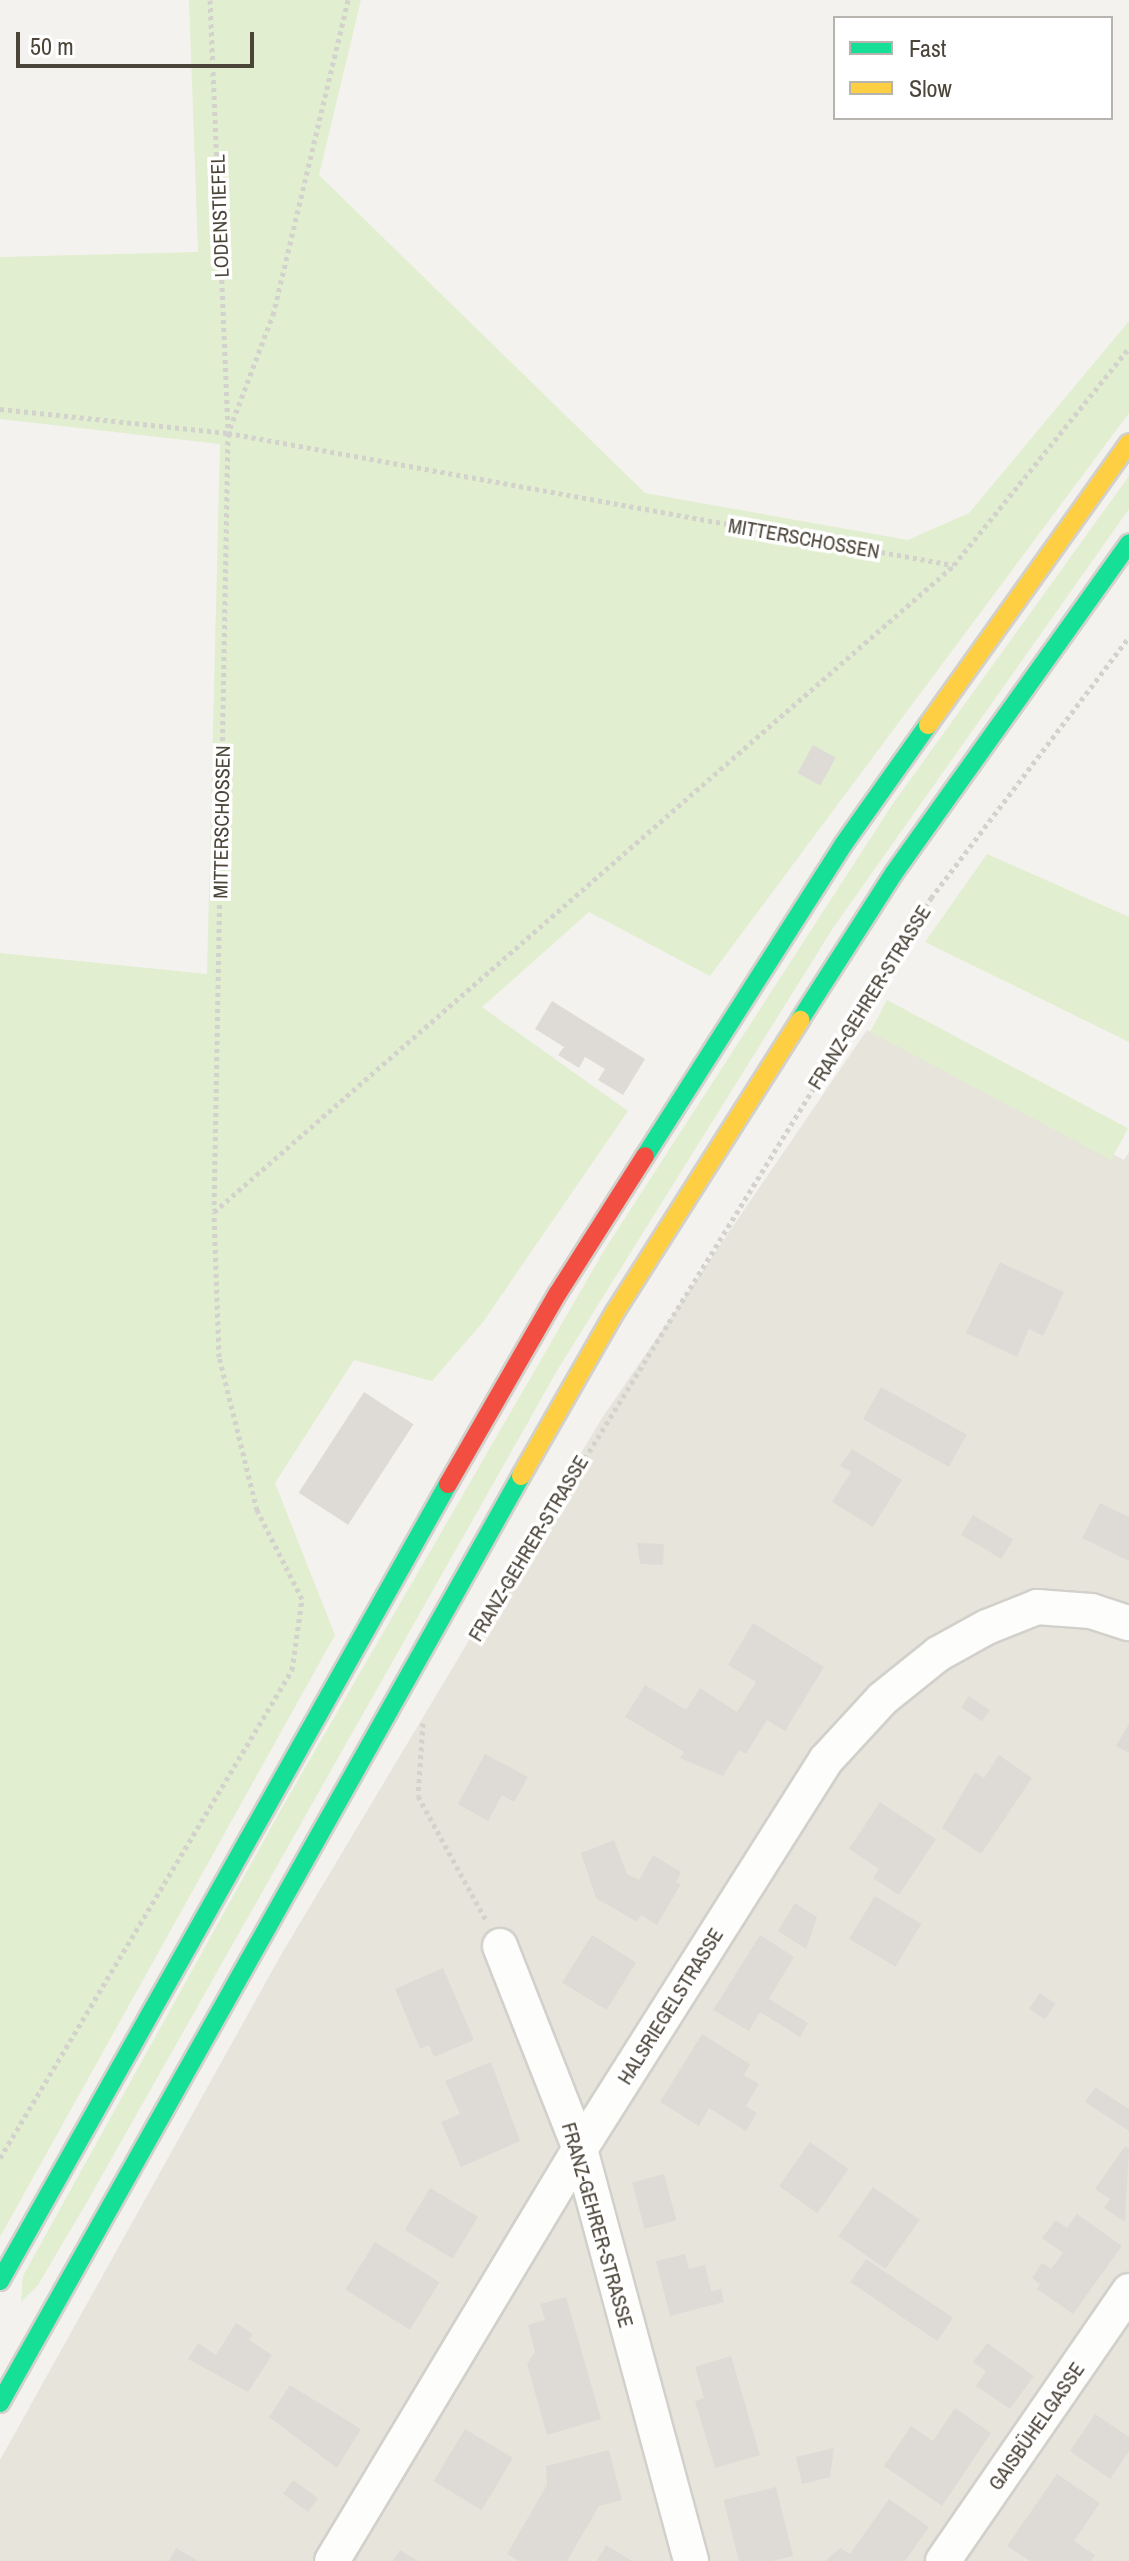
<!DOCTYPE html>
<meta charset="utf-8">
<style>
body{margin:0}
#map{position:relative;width:1129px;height:2561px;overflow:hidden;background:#f4f2ee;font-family:"Archivo Narrow",sans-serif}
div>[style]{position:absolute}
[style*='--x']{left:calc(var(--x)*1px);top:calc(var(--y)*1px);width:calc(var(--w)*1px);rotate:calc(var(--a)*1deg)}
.residential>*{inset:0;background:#e7e4dc}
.green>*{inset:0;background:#e1eecf;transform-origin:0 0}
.building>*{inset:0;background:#dedbd6;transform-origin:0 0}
.path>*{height:5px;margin-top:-2.5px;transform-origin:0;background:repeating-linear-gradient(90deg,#d3d2cc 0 4px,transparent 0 8px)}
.roads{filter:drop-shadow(2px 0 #d2d0cb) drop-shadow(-2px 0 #d2d0cb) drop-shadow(0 2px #d2d0cb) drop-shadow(0 -2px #d2d0cb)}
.street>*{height:34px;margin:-17px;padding:0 17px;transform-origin:17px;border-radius:17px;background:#fdfdfc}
.fast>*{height:18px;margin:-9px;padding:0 9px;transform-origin:9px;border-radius:9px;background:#16e098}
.slow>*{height:18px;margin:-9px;padding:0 9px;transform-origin:9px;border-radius:9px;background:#ffcf43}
.jam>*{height:18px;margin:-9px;padding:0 9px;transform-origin:9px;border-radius:9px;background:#f24e42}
span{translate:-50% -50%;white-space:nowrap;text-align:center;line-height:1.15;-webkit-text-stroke:7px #fff;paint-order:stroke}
.street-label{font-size:20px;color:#4b4439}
.legend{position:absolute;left:833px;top:16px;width:280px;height:104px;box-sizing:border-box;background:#fff;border:2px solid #b7b4b0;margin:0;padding:10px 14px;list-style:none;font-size:24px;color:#4b4439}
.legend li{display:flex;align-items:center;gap:16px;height:40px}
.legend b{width:40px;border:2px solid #b7b4b0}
.scale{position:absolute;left:16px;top:32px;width:238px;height:36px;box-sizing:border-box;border:4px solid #4b4439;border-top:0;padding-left:10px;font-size:24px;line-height:28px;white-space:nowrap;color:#4b4439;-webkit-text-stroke:6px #fff;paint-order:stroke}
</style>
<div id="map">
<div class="residential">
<div style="clip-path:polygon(867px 1030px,1124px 1160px,1129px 1152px,1129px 2561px,0 2561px,0 2460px,282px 1953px,602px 1418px)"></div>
</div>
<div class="green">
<div style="clip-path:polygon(189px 0,361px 0,319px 175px,645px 493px,908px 540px,969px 513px,1129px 321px,1129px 413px,710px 976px,589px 912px,482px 1007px,628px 1111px,483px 1322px,432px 1381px,354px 1360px,275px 1483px,335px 1635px,0 2237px,0 953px,207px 974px,220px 444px,0 419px,0 257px,198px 252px)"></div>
<div style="clip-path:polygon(1129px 476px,1129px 509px,833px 928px,558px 1369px,87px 2202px,38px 2285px,21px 2302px,23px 2276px,283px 1806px,605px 1249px,892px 805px)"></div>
<div style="clip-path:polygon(987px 854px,1129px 917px,1129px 1042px,925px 942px)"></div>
<div style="left:887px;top:1000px;width:273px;height:36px;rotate:28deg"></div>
</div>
<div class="building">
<div style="left:813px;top:745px;width:26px;height:32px;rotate:29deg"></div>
<div style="clip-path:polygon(552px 1001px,645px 1059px,623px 1095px,598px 1080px,605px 1069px,585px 1057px,579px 1068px,558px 1055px,564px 1047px,535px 1029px)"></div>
<div style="clip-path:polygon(1000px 1262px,1064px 1292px,1043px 1336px,1029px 1329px,1017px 1357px,966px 1333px)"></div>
<div style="left:881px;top:1387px;width:98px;height:37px;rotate:29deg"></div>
<div style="left:364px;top:1392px;width:59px;height:120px;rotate:33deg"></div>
<div style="clip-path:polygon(852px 1449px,902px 1480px,873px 1527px,832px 1502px,851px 1472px,840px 1466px)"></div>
<div style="clip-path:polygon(1100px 1503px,1129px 1517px,1129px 1561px,1082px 1538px)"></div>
<div style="left:973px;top:1515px;width:47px;height:23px;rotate:31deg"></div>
<div style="clip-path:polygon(637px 1543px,664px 1544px,663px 1565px,640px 1564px)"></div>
<div style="clip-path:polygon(753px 1623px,824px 1667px,785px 1731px,767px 1720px,746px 1754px,739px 1750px,723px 1776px,680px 1758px,684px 1752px,625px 1717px,645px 1685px,686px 1710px,700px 1688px,737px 1712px,756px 1682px,728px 1665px)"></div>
<div style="left:969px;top:1696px;width:25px;height:14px;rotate:34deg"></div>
<div style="clip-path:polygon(1129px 1724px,1129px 1753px,1116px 1746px)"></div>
<div style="clip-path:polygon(485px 1754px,528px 1777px,514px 1802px,502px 1795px,488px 1821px,458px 1804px)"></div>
<div style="clip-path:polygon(999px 1755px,1032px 1778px,981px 1854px,942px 1828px,975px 1772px,984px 1778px)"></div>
<div style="clip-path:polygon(880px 1802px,936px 1839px,899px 1895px,873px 1878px,879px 1869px,849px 1849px)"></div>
<div style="clip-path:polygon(614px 1840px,627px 1874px,639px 1880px,653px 1855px,681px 1872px,676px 1882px,681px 1884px,657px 1925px,641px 1915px,637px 1922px,596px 1898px,581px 1853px)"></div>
<div style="left:875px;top:1896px;width:54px;height:50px;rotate:31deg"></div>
<div style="clip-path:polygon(795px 1903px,817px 1917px,806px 1949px,778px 1931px)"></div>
<div style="left:592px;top:1935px;width:52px;height:56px;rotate:32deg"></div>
<div style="clip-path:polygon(760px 1935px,794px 1957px,769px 1999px,808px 2023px,800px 2037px,760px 2012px,749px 2031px,713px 2010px)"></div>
<div style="clip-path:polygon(443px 1968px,474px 2040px,434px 2057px,429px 2045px,420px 2049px,395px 1989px)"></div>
<div style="left:1040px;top:1993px;width:19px;height:19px;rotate:35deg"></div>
<div style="clip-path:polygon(702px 2034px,750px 2064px,744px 2075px,759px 2084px,746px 2106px,757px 2113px,746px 2131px,709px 2108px,699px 2126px,660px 2102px)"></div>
<div style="clip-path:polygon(491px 2062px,520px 2141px,461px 2167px,441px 2122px,460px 2114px,445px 2081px)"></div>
<div style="clip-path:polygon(1095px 2087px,1129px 2109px,1129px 2131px,1085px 2102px)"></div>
<div style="left:810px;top:2142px;width:47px;height:54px;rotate:35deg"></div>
<div style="clip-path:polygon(1125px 2146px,1129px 2149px,1125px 2222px,1104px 2208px,1110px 2199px,1095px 2189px)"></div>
<div style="left:664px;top:2174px;width:48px;height:33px;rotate:75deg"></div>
<div style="left:873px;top:2187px;width:57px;height:60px;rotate:35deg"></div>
<div style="left:430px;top:2188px;width:56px;height:49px;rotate:31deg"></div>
<div style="clip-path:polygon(1077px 2214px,1122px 2246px,1073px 2314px,1037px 2289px,1040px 2284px,1032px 2278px,1042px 2263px,1051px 2269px,1063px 2253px,1042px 2238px,1056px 2220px,1067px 2228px)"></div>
<div style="left:375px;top:2242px;width:76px;height:56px;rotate:32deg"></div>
<div style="clip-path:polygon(685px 2254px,689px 2269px,705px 2265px,711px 2291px,721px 2289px,724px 2302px,670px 2316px,656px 2261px)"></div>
<div style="left:866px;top:2259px;width:105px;height:28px;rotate:34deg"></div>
<div style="clip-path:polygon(566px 2297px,601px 2419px,547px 2435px,527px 2364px,535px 2352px,528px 2325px,545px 2320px,540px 2304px)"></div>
<div style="clip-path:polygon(236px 2323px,253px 2334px,249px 2340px,272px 2355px,248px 2392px,188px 2359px,198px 2343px,216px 2355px)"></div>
<div style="clip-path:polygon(987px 2343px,1034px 2376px,1010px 2409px,976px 2386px,986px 2371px,973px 2362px)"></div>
<div style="clip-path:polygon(731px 2356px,760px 2455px,715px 2468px,695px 2401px,704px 2398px,695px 2367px)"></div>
<div style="clip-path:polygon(290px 2385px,361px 2429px,337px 2468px,269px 2417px)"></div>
<div style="clip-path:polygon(955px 2408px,991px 2433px,942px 2506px,884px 2466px,911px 2426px,933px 2441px)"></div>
<div style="clip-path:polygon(1095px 2414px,1129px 2437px,1129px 2451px,1110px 2479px,1070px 2451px)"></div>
<div style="left:465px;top:2429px;width:56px;height:61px;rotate:31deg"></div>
<div style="clip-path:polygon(834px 2448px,830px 2477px,802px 2484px,796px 2457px)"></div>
<div style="clip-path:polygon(609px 2450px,622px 2500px,599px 2506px,567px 2561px,519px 2561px,507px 2554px,547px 2485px,546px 2466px)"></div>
<div style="clip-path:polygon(1057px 2474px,1100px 2503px,1074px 2541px,1095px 2555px,1091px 2561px,1030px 2561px,1007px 2546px)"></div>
<div style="left:293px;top:2480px;width:31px;height:17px;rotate:36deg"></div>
<div style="left:776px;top:2487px;width:71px;height:54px;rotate:76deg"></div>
<div style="clip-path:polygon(889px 2499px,929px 2527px,905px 2561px,825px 2561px,840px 2548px,850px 2554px)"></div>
<div style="clip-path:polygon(606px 2545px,632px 2561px,597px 2561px)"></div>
<div style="clip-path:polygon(176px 2548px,198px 2561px,169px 2561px)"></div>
<div style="clip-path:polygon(400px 2550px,418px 2561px,393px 2561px)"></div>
</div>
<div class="path">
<div style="--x:210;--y:0;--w:433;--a:87.6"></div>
<div style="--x:228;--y:433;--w:777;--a:91.03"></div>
<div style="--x:0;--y:409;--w:229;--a:6"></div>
<div style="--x:228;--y:433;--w:737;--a:10.32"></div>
<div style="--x:230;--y:428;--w:121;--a:-69.2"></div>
<div style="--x:273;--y:315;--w:324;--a:-76.6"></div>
<div style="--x:484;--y:1622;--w:851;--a:-58.31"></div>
<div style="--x:931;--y:898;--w:328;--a:-52.8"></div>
<div style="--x:423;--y:1723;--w:73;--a:93.9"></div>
<div style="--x:418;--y:1796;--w:141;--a:61.3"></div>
<div style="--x:0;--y:2158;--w:569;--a:-59.11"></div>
<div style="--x:292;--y:1670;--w:72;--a:-82"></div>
<div style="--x:302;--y:1599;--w:100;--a:-116.8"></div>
<div style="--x:257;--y:1510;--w:158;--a:-103.9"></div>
<div style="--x:219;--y:1357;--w:145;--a:-92"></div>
<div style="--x:214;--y:1212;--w:983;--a:-41.16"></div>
<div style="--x:954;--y:565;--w:279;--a:-51.1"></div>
</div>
<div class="roads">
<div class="street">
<div style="--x:500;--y:1946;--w:218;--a:68.5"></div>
<div style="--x:580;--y:2149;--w:427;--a:74.9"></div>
<div style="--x:332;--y:2561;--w:481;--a:-59"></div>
<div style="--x:580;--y:2149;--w:460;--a:-57.7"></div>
<div style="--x:826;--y:1760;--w:83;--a:-47.4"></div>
<div style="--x:882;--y:1699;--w:72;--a:-38.8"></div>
<div style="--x:938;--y:1654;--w:56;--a:-28.9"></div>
<div style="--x:987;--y:1627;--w:54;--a:-21.8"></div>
<div style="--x:1037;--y:1607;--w:54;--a:4.2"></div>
<div style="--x:1091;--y:1611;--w:40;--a:18"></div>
<div style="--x:943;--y:2561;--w:328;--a:-55.4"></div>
</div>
<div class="fast">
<div style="--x:800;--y:1020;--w:174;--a:-57.4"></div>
<div style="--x:894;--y:873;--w:405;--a:-54.5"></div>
<div style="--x:645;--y:1156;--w:369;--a:-57.5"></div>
<div style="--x:843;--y:845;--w:147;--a:-54.7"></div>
<div style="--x:0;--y:2281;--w:914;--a:-60.66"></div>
<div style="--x:0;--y:2403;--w:1063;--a:-60.66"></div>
</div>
<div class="slow">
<div style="--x:928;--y:725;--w:346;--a:-54.5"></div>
<div style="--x:521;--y:1476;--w:189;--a:-60.2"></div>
<div style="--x:615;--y:1312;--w:346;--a:-57.6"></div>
</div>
<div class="jam">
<div style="--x:448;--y:1484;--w:220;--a:-60.1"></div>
<div style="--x:558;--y:1293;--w:162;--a:-57.6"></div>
</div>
</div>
<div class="street-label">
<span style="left:219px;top:216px;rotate:-92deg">LODENSTIEFEL</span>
<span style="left:804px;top:538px;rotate:10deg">MITTERSCHOSSEN</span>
<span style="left:221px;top:822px;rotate:-89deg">MITTERSCHOSSEN</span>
<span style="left:869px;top:997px;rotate:-58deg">FRANZ-GEHRER-STRASSE</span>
<span style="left:528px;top:1548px;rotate:-59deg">FRANZ-GEHRER-STRASSE</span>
<span style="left:670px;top:2006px;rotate:-58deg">HALSRIEGELSTRASSE</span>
<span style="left:598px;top:2225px;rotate:74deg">FRANZ-GEHRER-STRASSE</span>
<span style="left:1036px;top:2426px;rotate:-55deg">GAISBÜHELGASSE</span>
</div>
<ul class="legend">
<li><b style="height:10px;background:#16e098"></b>Fast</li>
<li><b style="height:10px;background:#ffcf43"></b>Slow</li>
</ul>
<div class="scale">50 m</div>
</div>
